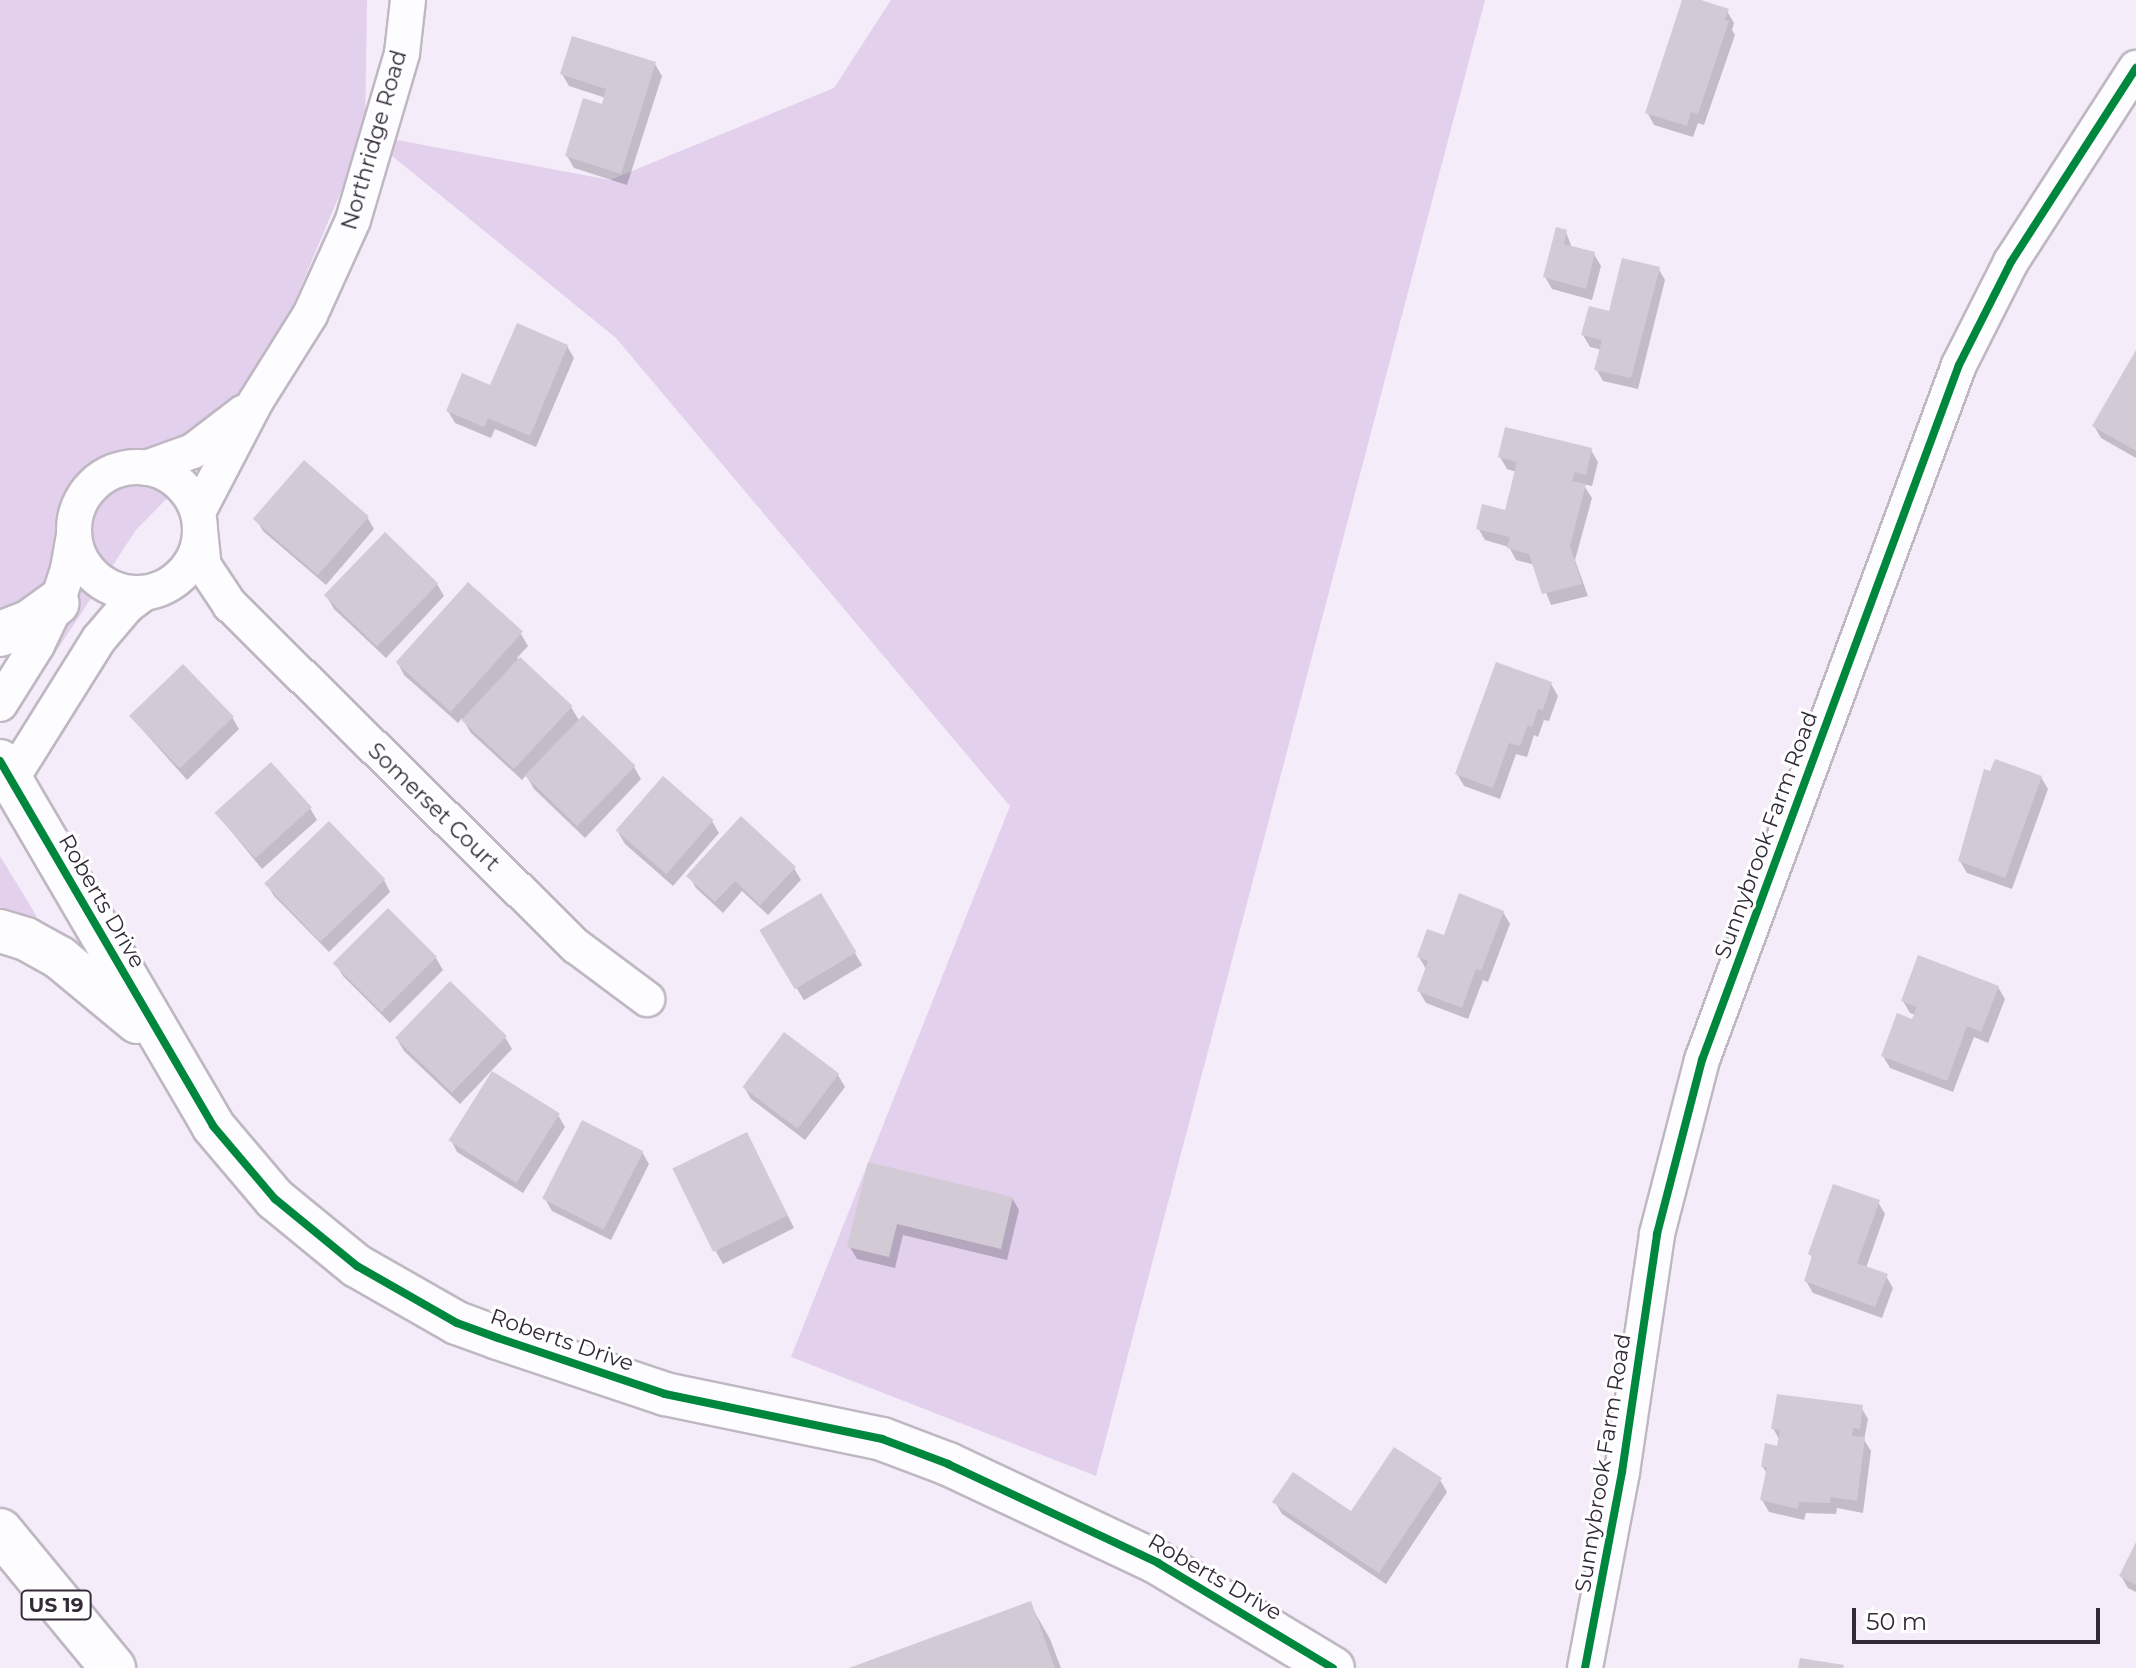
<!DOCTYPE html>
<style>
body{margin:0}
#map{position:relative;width:2136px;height:1668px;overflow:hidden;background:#f4ecf8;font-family:Montserrat,sans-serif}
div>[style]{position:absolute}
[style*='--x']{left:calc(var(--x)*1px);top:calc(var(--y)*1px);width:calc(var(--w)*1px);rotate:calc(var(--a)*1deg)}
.green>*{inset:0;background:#e2d0ec}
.shadow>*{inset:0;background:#0003;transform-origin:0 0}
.building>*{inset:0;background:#d2cbd6;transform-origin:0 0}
.roads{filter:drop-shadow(2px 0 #bfb8c3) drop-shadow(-2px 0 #bfb8c3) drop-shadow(0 2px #bfb8c3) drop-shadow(0 -2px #bfb8c3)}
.minor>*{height:34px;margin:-17px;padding:0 17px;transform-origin:17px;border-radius:17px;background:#fdfcfe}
.minor>.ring{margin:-17px;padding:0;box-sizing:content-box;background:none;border:34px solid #fdfcfe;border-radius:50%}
.tertiary>*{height:42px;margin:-21px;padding:0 21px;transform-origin:21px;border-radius:21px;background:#fdfcfe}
.motorway>*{height:44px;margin:-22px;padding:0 22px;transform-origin:22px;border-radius:22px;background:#fdfcfe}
.cycleway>*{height:8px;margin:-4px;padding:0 4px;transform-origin:4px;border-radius:4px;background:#00873e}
span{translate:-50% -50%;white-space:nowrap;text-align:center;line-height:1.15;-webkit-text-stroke:6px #fff;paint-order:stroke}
.shield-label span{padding:2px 6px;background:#fff;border:2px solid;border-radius:6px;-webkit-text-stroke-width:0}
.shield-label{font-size:20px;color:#322b37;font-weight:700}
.street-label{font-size:22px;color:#322b37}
.scale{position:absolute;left:1852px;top:1608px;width:248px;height:36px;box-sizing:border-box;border:4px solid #322b37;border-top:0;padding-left:10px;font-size:24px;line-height:28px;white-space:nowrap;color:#322b37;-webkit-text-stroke:6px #fff;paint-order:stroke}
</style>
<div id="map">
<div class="green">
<div style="clip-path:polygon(0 0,367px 0,365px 134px,610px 180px,834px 88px,891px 0,1485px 0,1096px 1476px,791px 1357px,1010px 806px,616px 338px,365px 134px,265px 372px,217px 447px,136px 530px,38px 679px,0 628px)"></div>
<div style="clip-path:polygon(0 856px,36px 915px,35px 919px,0 912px)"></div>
</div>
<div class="shadow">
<div style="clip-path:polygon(1684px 0,1727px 11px,1734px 23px,1732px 30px,1735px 35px,1704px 125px,1698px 123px,1693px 137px,1654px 125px,1647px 112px)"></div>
<div style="clip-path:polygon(655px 64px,662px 76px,627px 185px,574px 168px,567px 156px,606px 98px,569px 86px,562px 74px)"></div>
<div style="clip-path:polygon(1566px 232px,1572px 248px,1594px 254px,1601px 266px,1592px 300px,1552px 289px,1545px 277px)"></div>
<div style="clip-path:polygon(1658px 268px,1665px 280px,1638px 389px,1603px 381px,1596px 369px,1602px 350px,1590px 347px,1583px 335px)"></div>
<div style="clip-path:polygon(567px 346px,574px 358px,536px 447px,495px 429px,491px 438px,455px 423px,448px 411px)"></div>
<div style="clip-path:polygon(2136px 354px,2136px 458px,2101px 438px,2094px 426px)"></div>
<div style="clip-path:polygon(1591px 450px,1598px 462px,1592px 486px,1583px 484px,1592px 498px,1575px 560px,1588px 596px,1551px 605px,1535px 565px,1516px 560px,1509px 547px,1485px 540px,1478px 528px,1506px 512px,1516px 472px,1507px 469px,1500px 457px)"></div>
<div style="clip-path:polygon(367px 517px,374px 529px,326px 585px,263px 531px,256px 519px)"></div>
<div style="clip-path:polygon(437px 584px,444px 596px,386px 658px,334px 609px,327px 597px)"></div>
<div style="clip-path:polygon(521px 634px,528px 646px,517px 658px,571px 707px,580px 722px,634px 767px,641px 779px,585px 838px,534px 789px,526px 775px,522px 780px,471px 733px,462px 718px,458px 723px,404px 675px,398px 663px)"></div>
<div style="clip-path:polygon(1551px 684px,1558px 696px,1549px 721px,1544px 720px,1538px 737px,1534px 735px,1527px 757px,1516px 754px,1500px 799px,1464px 786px,1457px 774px)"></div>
<div style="clip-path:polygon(131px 717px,232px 717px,239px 729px,187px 780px)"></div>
<div style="clip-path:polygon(1986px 772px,2041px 777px,2048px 789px,2012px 889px,1967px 873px,1960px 861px)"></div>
<div style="clip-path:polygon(310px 808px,317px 820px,262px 869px,217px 814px)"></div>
<div style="clip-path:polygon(712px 821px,719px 833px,673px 886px,625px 844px,618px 832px)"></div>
<div style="clip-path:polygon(794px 868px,801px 880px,768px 915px,742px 891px,723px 913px,696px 888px,689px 876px)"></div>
<div style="clip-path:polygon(384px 880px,390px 892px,329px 952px,274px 896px,267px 884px)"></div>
<div style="left:820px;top:895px;width:82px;height:68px;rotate:59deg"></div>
<div style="clip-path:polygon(1503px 912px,1510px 924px,1488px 982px,1483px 980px,1468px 1019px,1426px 1003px,1419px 991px,1426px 969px,1419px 957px)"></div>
<div style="clip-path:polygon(436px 958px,443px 970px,390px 1023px,343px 976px,336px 964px)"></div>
<div style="clip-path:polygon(1998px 987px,2005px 999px,1988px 1043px,1974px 1037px,1953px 1092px,1890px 1068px,1883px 1056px,1916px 1015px,1910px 1013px,1903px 1001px)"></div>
<div style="clip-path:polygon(505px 1037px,512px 1049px,460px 1104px,404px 1051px,397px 1039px)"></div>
<div style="clip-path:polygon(838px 1075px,845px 1087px,805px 1140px,751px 1099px,744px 1087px)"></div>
<div style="clip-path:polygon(558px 1115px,565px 1127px,523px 1193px,457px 1152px,451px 1140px)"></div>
<div style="clip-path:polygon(753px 1146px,794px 1228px,723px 1264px,716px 1252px)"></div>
<div style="clip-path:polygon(642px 1152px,649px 1164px,611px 1240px,552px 1211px,545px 1199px)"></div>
<div style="clip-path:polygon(869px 1165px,1012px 1198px,1019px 1210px,1007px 1260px,903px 1235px,895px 1268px,857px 1259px,850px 1247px)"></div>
<div style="clip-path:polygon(1878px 1202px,1885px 1214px,1866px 1268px,1886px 1276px,1893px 1288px,1882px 1318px,1813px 1293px,1806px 1281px,1813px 1259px,1810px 1254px)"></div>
<div style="clip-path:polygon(1861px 1407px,1868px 1419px,1864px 1440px,1871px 1451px,1863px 1513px,1837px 1508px,1836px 1514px,1806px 1513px,1804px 1520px,1769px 1512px,1762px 1500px,1767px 1474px,1763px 1467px,1779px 1448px,1780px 1441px,1773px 1428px)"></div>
<div style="clip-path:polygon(1440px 1480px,1447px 1492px,1386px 1584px,1282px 1514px,1275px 1502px,1352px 1514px)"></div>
<div style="clip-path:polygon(2136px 1547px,2136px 1592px,2128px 1588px,2121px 1576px)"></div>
<div style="clip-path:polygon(1030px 1604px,1050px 1639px,1061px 1668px,854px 1668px)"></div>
</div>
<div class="building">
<div style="clip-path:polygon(1682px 0,1701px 0,1729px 9px,1725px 20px,1729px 21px,1698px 114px,1691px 112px,1687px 126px,1645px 113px)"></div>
<div style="clip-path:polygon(572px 36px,656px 62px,621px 174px,565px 156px,583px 98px,602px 104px,606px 89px,560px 74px)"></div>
<div style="clip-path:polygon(1556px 227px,1567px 230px,1564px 244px,1595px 252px,1586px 289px,1543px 277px)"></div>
<div style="clip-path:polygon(1622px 258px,1660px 267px,1631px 378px,1594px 370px,1602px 340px,1581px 335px,1589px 306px,1609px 311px)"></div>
<div style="clip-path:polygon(517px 323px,568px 345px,530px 436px,488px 418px,484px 427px,446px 411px,462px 373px,490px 385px)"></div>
<div style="clip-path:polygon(2136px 350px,2136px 451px,2092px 426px)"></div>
<div style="clip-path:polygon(1505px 427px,1592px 448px,1586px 475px,1575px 472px,1572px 481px,1586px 484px,1570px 546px,1582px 584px,1542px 594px,1529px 554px,1507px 548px,1510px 537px,1476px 529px,1482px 504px,1505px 510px,1517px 462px,1498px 457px)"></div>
<div style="left:304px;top:460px;width:86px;height:78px;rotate:41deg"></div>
<div style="left:385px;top:532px;width:74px;height:88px;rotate:44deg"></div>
<div style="left:468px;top:582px;width:74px;height:108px;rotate:42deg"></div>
<div style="left:520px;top:657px;width:72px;height:86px;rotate:43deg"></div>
<div style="clip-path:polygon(1496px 662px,1552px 682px,1543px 710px,1538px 709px,1532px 727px,1528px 725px,1520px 746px,1509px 743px,1493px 788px,1455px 774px)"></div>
<div style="left:183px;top:664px;width:73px;height:75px;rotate:46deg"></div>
<div style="left:583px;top:715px;width:73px;height:84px;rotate:44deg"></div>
<div style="clip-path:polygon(1995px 759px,2042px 776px,2005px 878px,1958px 861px,1984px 769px,1990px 771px)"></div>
<div style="left:271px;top:762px;width:61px;height:76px;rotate:48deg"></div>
<div style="left:663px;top:776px;width:67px;height:72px;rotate:41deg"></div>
<div style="clip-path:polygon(741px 816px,796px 867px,760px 905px,735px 881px,715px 902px,686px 876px)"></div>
<div style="left:329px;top:821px;width:81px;height:90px;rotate:46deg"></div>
<div style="left:821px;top:893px;width:69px;height:72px;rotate:59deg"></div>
<div style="clip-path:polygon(1459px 893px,1504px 911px,1481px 971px,1476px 969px,1462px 1008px,1417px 991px,1428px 961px,1417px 957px,1427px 929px,1444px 935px)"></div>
<div style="left:388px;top:908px;width:69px;height:78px;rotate:45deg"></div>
<div style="clip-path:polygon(1918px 955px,1999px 986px,1981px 1032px,1967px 1026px,1947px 1081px,1881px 1056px,1897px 1013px,1912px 1019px,1917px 1007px,1901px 1001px)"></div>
<div style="left:450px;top:981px;width:79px;height:79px;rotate:44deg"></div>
<div style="left:784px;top:1032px;width:69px;height:69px;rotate:37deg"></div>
<div style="left:492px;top:1071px;width:80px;height:82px;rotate:32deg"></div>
<div style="left:582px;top:1120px;width:69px;height:88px;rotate:27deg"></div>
<div style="left:747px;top:1132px;width:93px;height:83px;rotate:64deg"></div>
<div style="clip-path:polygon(868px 1162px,1013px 1197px,1001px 1249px,897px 1224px,889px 1257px,847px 1247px)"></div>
<div style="clip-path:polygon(1833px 1184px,1880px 1200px,1857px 1263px,1888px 1274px,1875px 1307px,1804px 1281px,1812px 1256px,1808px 1254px)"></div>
<div style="clip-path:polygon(1777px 1394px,1863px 1405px,1860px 1429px,1853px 1428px,1852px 1436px,1865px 1437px,1857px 1501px,1831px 1497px,1830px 1503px,1799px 1502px,1798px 1509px,1760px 1500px,1767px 1467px,1761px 1467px,1765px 1443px,1777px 1446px,1780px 1430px,1771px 1429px)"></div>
<div style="clip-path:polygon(1394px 1447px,1442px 1478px,1379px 1573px,1272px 1502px,1293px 1472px,1351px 1511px)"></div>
<div style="clip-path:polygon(2136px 1542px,2136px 1585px,2119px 1576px)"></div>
<div style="clip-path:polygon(1031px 1601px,1055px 1668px,849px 1668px)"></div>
<div style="clip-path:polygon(1800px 1658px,1844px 1665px,1843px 1668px,1798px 1668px)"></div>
</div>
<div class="roads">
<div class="minor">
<div class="ring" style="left:74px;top:467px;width:92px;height:92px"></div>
<div style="--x:146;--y:468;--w:50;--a:-19.9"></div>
<div style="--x:193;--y:451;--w:64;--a:-37.4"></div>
<div style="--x:198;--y:512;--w:125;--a:-62.4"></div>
<div style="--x:256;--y:401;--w:102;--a:-57.9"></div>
<div style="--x:310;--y:315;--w:104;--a:-65.6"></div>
<div style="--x:353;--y:220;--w:174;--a:-73.6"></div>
<div style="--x:402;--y:53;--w:53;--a:-83.5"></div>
<div style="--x:200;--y:530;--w:36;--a:84"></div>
<div style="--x:204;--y:566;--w:47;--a:56.3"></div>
<div style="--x:230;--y:605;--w:486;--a:44.6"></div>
<div style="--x:576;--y:946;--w:89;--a:36.7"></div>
<div style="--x:0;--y:704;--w:70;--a:-57.9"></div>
<div style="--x:37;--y:645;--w:47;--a:-64.5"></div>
<div style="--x:57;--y:603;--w:36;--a:-72"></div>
<div style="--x:68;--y:569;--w:36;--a:-80"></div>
<div style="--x:12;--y:778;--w:164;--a:-58"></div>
<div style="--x:99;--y:639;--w:43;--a:-49.7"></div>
<div style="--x:127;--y:606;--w:21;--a:-37"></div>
<div style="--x:1585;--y:1668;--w:199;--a:-79.3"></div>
<div style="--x:1622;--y:1472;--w:241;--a:-81.6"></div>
<div style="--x:1657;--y:1234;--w:180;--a:-75.5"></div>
<div style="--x:1702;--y:1060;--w:741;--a:-69.71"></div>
<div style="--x:1959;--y:365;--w:115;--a:-63.2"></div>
<div style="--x:2011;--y:262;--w:231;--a:-57.2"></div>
</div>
<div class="tertiary">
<div style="--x:0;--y:761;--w:423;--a:59.7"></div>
<div style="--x:213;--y:1126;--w:96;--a:49.7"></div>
<div style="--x:275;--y:1199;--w:106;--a:39.3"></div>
<div style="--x:357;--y:1266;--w:115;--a:29.7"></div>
<div style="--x:457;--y:1323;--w:44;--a:20.1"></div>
<div style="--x:498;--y:1338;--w:176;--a:18.5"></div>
<div style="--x:665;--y:1394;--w:222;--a:11.7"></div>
<div style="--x:882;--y:1439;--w:71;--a:20.7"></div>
<div style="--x:948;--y:1464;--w:232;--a:25.2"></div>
<div style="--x:1158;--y:1563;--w:204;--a:31"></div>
<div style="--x:0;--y:931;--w:27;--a:17"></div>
<div style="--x:26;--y:939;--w:39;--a:29"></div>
<div style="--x:60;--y:958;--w:100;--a:39.7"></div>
</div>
<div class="motorway">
<div style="--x:0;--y:634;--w:31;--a:-21"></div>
<div style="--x:29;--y:623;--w:34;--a:-36"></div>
<div style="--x:0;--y:1531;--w:178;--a:50.5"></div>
</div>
</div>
<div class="cycleway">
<div style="--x:0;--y:761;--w:423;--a:59.7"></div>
<div style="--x:213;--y:1126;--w:96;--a:49.7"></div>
<div style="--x:275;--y:1199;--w:106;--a:39.3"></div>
<div style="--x:357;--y:1266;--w:115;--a:29.7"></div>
<div style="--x:457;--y:1323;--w:44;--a:20.1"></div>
<div style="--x:498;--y:1338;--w:176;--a:18.5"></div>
<div style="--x:665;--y:1394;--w:222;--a:11.7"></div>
<div style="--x:882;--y:1439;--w:71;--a:20.7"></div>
<div style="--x:948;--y:1464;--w:232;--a:25.2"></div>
<div style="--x:1158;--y:1563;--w:204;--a:31"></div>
<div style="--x:1585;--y:1668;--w:199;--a:-79.3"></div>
<div style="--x:1622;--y:1472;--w:241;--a:-81.6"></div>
<div style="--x:1657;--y:1234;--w:180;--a:-75.5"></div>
<div style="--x:1702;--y:1060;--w:741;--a:-69.71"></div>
<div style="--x:1959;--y:365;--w:115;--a:-63.2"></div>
<div style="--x:2011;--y:262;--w:231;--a:-57.2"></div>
</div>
<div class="shield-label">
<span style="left:56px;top:1605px">US 19</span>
</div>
<div class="street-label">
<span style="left:374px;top:140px;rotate:-74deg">Northridge Road</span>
<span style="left:434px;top:807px;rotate:44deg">Somerset Court</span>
<span style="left:1766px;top:835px;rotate:-70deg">Sunnybrook Farm Road</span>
<span style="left:102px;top:901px;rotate:60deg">Roberts Drive</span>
<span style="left:562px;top:1340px;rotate:19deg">Roberts Drive</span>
<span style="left:1603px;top:1463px;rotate:-81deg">Sunnybrook Farm Road</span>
<span style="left:1215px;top:1577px;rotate:30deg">Roberts Drive</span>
</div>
<div class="scale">50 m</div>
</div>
